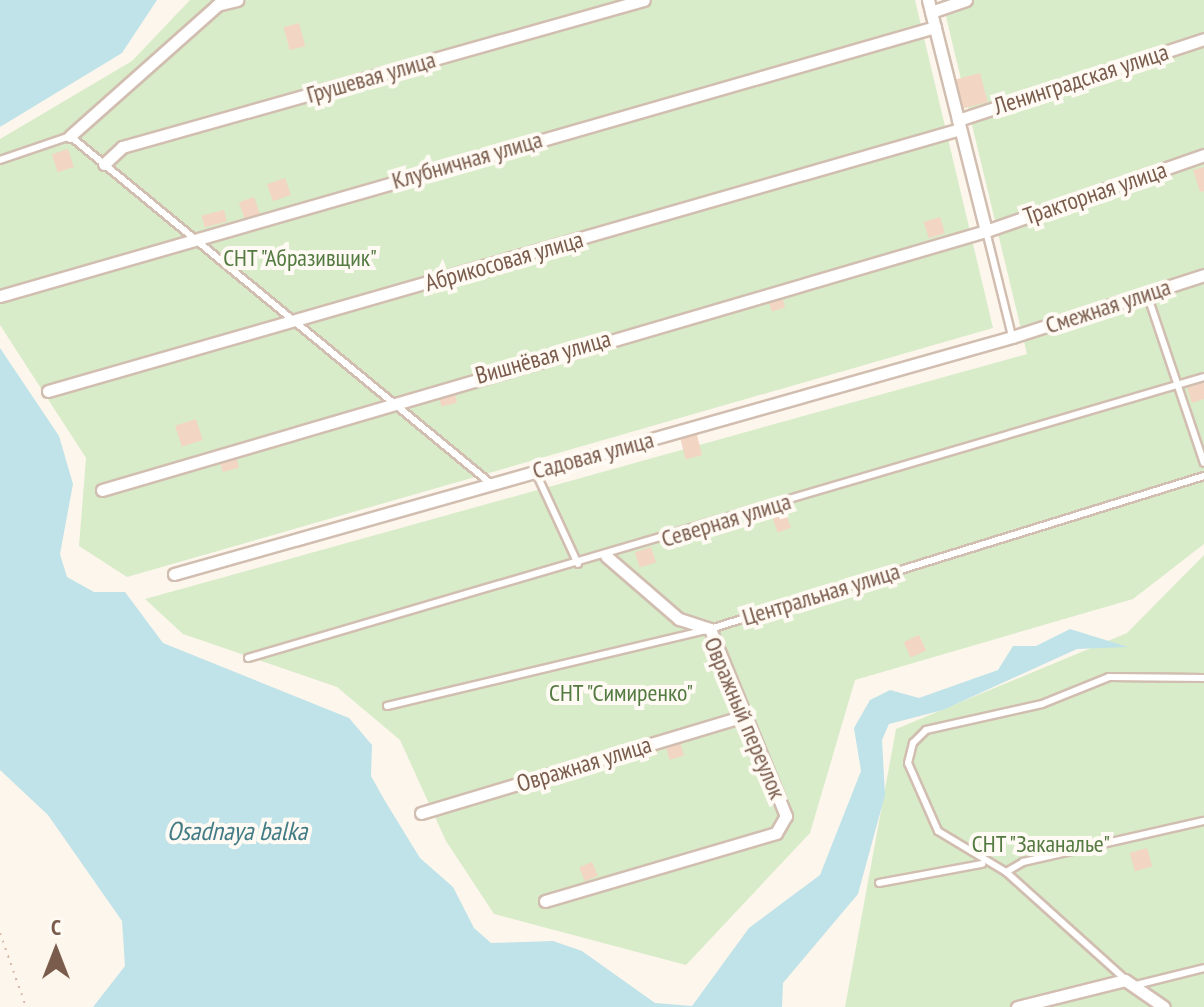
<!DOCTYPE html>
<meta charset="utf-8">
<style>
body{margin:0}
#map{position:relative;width:1204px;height:1007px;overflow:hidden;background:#fdf6ec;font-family:"PT Sans Narrow",sans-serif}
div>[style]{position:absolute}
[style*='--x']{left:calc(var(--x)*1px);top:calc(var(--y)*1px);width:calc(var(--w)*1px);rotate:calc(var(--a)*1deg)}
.green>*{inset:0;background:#d8ecc9}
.water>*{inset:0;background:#bfe3e8}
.building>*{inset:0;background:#f3d5c3;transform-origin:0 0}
.path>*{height:2px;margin-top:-1px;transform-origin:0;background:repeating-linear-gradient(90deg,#d9b8a5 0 2px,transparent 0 8px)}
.roads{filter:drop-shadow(2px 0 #d1beb0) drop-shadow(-2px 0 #d1beb0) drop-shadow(0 2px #d1beb0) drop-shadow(0 -2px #d1beb0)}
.lane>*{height:6px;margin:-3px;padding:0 3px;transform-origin:3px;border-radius:3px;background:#fff}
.street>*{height:11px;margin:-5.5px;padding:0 5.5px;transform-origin:5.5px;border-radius:5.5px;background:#fff}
span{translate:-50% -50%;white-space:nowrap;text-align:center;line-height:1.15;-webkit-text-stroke:8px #fffaf3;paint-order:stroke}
.street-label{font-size:24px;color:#7a5c4d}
.park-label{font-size:24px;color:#537a41}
.water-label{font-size:26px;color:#437c86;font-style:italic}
.north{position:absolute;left:16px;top:911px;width:80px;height:80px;-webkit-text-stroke:6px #fffaf3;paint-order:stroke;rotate:0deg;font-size:22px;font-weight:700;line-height:32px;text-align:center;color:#7a5c4d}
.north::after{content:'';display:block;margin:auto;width:28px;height:36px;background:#7a5c4d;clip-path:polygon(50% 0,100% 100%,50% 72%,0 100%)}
</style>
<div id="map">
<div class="green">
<div style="clip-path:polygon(190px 0,915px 0,993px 328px,127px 577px,79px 546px,86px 458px,0 325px,0 139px,132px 61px)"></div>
<div style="clip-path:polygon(942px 0,1204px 0,1204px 544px,1133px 599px,855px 680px,810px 833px,686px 965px,494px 914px,446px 841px,400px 740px,337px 687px,183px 634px,145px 599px,1027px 354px)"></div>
<div style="clip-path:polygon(1204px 555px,1204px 1007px,845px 1007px,896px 729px,1127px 633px)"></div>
</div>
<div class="water">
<div style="clip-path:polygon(0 0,157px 0,122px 53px,0 127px)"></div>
<div style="clip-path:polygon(0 348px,59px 436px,73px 484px,60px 554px,67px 577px,94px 592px,125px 592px,163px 643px,349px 718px,372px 745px,371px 776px,385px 801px,420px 858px,453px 887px,474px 928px,491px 943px,553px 941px,582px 951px,655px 1003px,692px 1006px,749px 928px,820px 875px,861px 771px,854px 728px,870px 700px,890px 690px,919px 698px,998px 670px,1013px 646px,1036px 646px,1070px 629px,1128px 647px,1077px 649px,943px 710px,889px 724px,882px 740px,885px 795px,858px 894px,783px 983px,782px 1007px,93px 1007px,125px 966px,122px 921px,48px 815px,0 770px)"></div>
</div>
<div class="building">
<div style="left:299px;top:23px;width:24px;height:16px;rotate:75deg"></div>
<div style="left:980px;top:73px;width:30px;height:28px;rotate:75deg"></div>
<div style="left:68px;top:149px;width:19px;height:17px;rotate:72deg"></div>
<div style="clip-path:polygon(1204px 167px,1204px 191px,1200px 192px,1193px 170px)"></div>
<div style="left:285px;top:178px;width:18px;height:19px;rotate:71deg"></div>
<div style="left:254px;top:197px;width:18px;height:16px;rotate:71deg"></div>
<div style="left:224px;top:210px;width:12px;height:23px;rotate:76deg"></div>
<div style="left:940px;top:217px;width:17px;height:17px;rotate:73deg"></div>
<div style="left:781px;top:294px;width:14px;height:14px;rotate:73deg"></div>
<div style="clip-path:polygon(1204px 382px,1204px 399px,1192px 403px,1187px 388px)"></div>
<div style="left:454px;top:391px;width:12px;height:16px;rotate:76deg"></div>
<div style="left:196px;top:419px;width:22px;height:22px;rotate:72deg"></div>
<div style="left:696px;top:431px;width:25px;height:17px;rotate:76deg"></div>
<div style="left:235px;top:453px;width:15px;height:17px;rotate:74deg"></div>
<div style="left:784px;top:508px;width:21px;height:14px;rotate:71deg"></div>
<div style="left:651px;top:547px;width:16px;height:17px;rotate:72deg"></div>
<div style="left:919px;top:635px;width:17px;height:17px;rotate:65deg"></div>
<div style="left:680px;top:742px;width:14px;height:15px;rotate:73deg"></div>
<div style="left:1147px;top:848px;width:19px;height:18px;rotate:74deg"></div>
<div style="left:592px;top:862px;width:15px;height:14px;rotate:67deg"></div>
</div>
<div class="path">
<div style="--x:0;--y:933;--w:78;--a:70.6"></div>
</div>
<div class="roads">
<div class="lane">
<div style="--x:0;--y:160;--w:74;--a:-18.9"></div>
<div style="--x:70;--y:136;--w:543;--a:39.55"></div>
<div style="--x:986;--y:231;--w:108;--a:76.1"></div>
<div style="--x:1147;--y:294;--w:178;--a:71.4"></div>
<div style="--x:536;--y:473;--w:100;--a:65.2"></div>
<div style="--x:248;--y:658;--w:996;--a:-16.38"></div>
<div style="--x:387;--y:706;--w:332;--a:-13.4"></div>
<div style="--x:710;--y:629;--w:517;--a:-17.21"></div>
<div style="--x:1006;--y:872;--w:20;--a:-30"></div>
<div style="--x:1023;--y:862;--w:186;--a:-12.8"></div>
<div style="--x:879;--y:883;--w:105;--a:-10.5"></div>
<div style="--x:1125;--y:979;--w:160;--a:-138"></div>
<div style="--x:1006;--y:872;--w:79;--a:-148.9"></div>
<div style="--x:938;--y:831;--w:74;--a:-113.8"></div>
<div style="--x:908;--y:763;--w:21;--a:-76"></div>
<div style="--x:913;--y:743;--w:18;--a:-45"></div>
<div style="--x:926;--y:730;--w:119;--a:-12.6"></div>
<div style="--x:1042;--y:704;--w:72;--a:-21.9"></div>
<div style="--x:1109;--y:677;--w:95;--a:0.6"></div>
<div style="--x:1136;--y:985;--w:70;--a:-14"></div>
</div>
<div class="street">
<div style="--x:928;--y:0;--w:238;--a:75.9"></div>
<div style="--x:217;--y:5;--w:21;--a:-14"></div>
<div style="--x:931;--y:12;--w:37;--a:-19"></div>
<div style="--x:958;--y:120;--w:259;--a:-18.2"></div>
<div style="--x:70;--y:136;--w:205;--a:-41.6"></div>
<div style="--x:104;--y:164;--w:25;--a:-43"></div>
<div style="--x:122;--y:147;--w:542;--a:-15.73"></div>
<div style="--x:0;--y:296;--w:973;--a:-16.05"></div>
<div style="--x:48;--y:391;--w:949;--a:-16.03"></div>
<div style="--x:102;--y:490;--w:921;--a:-16.33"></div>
<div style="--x:986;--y:231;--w:231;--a:-19.2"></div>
<div style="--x:174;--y:574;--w:871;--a:-15.79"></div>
<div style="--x:1012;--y:337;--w:202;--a:-17.9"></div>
<div style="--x:421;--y:813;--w:340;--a:-16.7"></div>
<div style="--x:545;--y:901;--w:241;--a:-16.4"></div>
<div style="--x:776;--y:833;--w:20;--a:-60"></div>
<div style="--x:786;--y:816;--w:202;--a:-112.1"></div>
<div style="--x:710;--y:629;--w:33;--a:-162"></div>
<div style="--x:679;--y:619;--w:96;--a:-139.2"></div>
<div style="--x:1017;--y:1007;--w:111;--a:-14"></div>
<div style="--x:1125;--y:980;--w:47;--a:34.7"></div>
</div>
</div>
<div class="street-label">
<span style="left:371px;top:77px;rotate:-16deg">Грушевая улица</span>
<span style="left:1081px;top:79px;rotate:-18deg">Ленинградская улица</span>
<span style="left:467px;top:160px;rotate:-16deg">Клубничная улица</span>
<span style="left:1095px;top:193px;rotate:-19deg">Тракторная улица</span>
<span style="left:504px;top:261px;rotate:-16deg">Абрикосовая улица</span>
<span style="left:1108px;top:306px;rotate:-18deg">Смежная улица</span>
<span style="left:543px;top:357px;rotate:-16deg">Вишнёвая улица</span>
<span style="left:593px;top:455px;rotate:-15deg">Садовая улица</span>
<span style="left:726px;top:520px;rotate:-17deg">Северная улица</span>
<span style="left:821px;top:594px;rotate:-17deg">Центральная улица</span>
<span style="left:745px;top:718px;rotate:67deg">Овражный переулок</span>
<span style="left:584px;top:764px;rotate:-17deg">Овражная улица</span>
</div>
<div class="park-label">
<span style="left:300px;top:258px">СНТ "Абразивщик"</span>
<span style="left:621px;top:693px">СНТ "Симиренко"</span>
<span style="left:1041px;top:844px">СНТ "Заканалье"</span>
</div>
<div class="water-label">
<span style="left:237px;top:831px">Osadnaya balka</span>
</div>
<div class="north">С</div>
</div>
